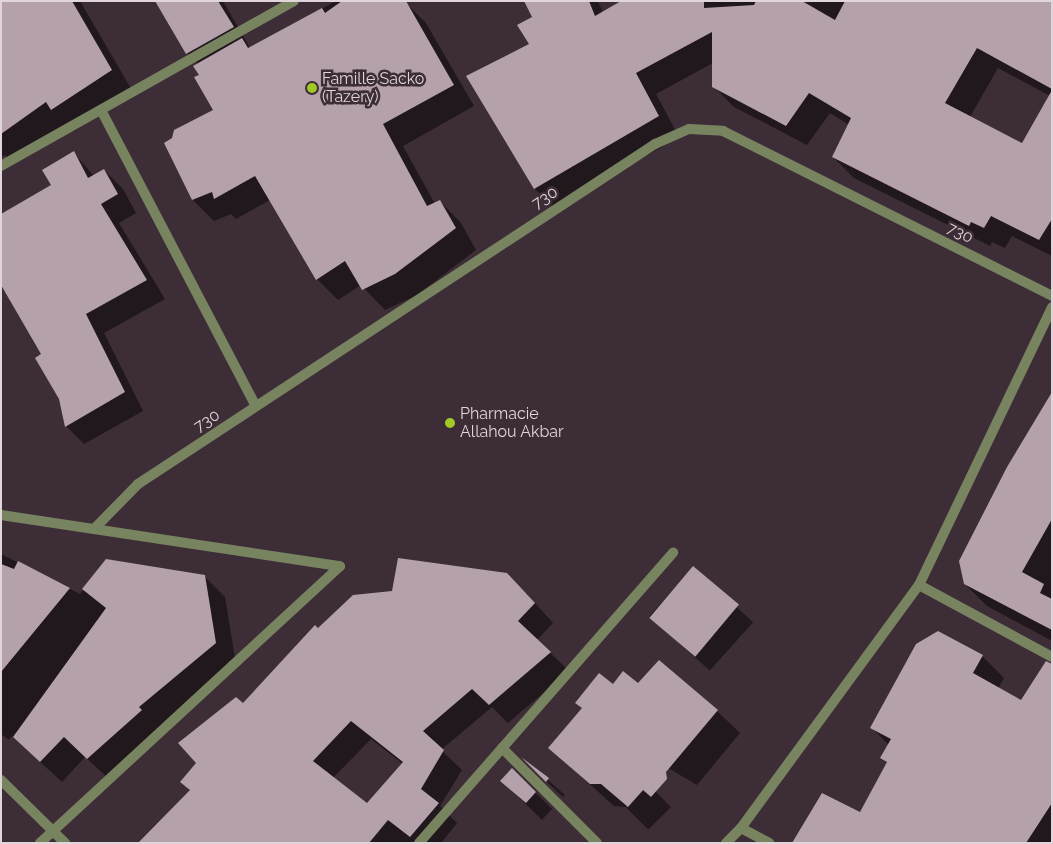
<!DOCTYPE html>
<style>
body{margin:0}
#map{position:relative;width:1053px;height:844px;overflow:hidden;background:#3d2d36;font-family:Raleway,sans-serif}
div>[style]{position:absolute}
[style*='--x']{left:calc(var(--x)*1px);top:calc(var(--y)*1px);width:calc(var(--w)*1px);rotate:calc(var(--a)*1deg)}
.shadow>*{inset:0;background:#0007;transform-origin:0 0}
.building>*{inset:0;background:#b5a1ab;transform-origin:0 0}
.street>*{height:10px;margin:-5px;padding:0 5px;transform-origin:5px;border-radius:5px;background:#788360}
.dots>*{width:14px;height:14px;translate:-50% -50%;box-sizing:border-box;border:2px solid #3d2d36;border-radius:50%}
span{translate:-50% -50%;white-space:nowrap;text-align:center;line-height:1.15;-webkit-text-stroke:5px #3d2d36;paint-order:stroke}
.poi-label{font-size:16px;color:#dfd5da}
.left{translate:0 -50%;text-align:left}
.street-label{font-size:16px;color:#dfd5da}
.frame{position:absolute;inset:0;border:2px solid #dfd5da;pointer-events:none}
</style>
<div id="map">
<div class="shadow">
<div style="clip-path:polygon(1px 1px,80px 1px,133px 92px,74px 131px,67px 124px,13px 163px,5px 155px,1px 157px)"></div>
<div style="clip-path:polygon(157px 1px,223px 1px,250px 48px,336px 1px,405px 2px,426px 23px,474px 106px,403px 146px,435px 204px,440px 201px,461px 223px,476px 250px,417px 295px,385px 310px,361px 285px,338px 300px,317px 279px,270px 200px,236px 219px,231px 214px,214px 221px,193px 200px,165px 144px,215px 110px,198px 64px,187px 53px)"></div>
<div style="clip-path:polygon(evenodd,525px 1px,598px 1px,603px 13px,624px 1px,1052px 1px,1052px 256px,1012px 236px,1005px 248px,992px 242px,990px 246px,854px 178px,833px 157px,849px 125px,830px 113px,807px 145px,734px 107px,713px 86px,713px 63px,656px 94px,679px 137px,555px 209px,535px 189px,531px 45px,534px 17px,525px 1px,998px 68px,1050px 96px,1022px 145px,970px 117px,998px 68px)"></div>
<div style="clip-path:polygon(74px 153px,94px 176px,104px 170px,123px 189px,136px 213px,119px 223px,165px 299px,104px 333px,143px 411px,84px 444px,66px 426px,60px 398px,43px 355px,52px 185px)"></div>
<div style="clip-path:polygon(1052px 395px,1052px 641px,987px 606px,965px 584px)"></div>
<div style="clip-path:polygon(1px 554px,80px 594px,106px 561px,204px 576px,225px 597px,236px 664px,109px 779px,85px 757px,62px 782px,12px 736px,9px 740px,1px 734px)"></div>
<div style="left:693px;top:568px;width:81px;height:65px;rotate:42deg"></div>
<div style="clip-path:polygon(evenodd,526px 593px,553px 623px,537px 640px,569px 671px,508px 723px,492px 707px,441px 750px,462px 770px,440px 806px,457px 823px,441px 843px,140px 843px,191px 791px,243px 705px,318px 630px,526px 593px,371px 739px,403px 764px,367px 805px,333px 778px,371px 739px)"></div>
<div style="clip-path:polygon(982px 656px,1004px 678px,998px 689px,1021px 702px,1052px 665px,1052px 843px,877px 843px,863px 815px,888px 764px,882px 758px,889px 745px,872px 728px)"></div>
<div style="clip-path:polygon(638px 685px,717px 711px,740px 733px,697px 785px,646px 755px,647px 783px,626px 807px,614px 806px,550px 748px,613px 686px)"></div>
<div style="clip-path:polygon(533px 767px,565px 795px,563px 797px,546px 781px)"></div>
<div style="left:512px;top:770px;width:56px;height:15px;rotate:44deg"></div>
<div style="left:649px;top:785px;width:31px;height:32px;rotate:45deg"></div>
</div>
<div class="building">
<div style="clip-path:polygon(1px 1px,72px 1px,112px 70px,51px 110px,46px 102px,1px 134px)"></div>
<div style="clip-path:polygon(155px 1px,218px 1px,234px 27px,186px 54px)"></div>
<div style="clip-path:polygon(342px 1px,406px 1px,454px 85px,383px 124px,427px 206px,440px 200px,456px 228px,395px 274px,362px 290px,345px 261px,316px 280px,255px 176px,214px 199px,212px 192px,192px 200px,164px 143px,172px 138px,174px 130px,213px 110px,194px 77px,199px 75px,193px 66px,242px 38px,248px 48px,322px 8px,325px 13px)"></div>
<div style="clip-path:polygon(524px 1px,589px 1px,595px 16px,621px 1px,704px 1px,704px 8px,754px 5px,756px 1px,802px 1px,835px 20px,845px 1px,1052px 1px,1052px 89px,977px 48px,945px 103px,1022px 143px,1052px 90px,1052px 219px,1039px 240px,991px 216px,984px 228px,971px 222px,969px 226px,832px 157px,851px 118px,809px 93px,786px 126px,712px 87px,712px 32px,636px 73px,659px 116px,534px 189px,466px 76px,529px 44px,517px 25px,532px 17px)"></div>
<div style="clip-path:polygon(74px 151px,88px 178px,104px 169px,118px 194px,101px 204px,147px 280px,86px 314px,125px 392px,65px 427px,59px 399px,35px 358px,41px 354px,1px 285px,1px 214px,51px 185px,42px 170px)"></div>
<div style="clip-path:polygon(1052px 392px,1052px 519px,1022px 572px,1044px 584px,1040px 593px,1052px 599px,1052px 630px,964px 584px,959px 561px,1007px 467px)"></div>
<div style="clip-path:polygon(evenodd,398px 558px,507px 573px,535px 603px,518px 621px,551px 652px,489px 705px,472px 689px,423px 731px,444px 750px,421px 789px,439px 803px,410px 837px,388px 820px,369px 843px,138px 843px,190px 790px,180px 782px,196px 763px,178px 743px,236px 697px,243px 703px,315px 625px,318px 628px,353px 595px,392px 591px,398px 558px,351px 721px,403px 762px,367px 803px,313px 761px,351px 721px)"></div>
<div style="clip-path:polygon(106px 559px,205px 575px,216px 643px,139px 707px,142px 710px,87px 759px,64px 737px,40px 762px,13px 737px,106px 608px,82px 589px)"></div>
<div style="clip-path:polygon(18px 561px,70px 588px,1px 672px,1px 564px,14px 569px)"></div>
<div style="left:693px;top:566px;width:60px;height:68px;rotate:40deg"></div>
<div style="clip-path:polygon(938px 631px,983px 655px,973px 673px,1021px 700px,1046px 661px,1052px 664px,1052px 803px,1026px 843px,792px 843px,822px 793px,860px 812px,887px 762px,880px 758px,891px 739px,870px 728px,916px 644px)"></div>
<div style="clip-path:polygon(659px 660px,718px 710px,666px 772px,667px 779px,651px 797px,643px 790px,628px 807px,601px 784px,590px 784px,548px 748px,582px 708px,575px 703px,599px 673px,613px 684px,623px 671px,638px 683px)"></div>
<div style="clip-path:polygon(521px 757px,549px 778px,546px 782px)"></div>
<div style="clip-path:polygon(512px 768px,536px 792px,526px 803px,500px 781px)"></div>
</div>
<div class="street">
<div style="--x:101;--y:110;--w:334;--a:62.4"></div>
<div style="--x:1;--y:166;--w:336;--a:-29.4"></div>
<div style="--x:1;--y:515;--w:343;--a:8.6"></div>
<div style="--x:94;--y:529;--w:63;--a:-45.6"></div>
<div style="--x:138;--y:484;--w:619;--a:-33.33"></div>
<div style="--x:655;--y:144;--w:37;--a:-24"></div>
<div style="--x:689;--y:129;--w:34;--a:3"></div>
<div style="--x:723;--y:131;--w:368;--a:26.6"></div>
<div style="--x:919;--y:585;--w:151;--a:28.4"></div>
<div style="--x:502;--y:748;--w:134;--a:45"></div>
<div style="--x:1;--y:780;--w:90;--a:44.5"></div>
<div style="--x:741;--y:828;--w:32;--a:28"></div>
<div style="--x:40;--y:843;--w:408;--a:-42.7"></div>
<div style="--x:419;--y:843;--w:386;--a:-48.8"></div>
<div style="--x:726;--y:843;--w:21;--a:-45"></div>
<div style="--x:741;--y:828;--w:301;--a:-53.8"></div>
<div style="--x:919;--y:585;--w:308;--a:-64.4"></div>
</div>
<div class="dots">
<div style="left:312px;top:88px;background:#a3c926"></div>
<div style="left:450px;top:423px;background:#a3c926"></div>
</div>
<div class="poi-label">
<span class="left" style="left:322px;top:88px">Famille Sacko<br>(Tazery)</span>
<span class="left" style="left:460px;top:423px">Pharmacie<br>Allahou Akbar</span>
</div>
<div class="street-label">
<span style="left:545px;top:198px;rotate:-33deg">730</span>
<span style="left:960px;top:233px;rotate:27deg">730</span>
<span style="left:207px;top:421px;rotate:-33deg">730</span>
</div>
<div class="frame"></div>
</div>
